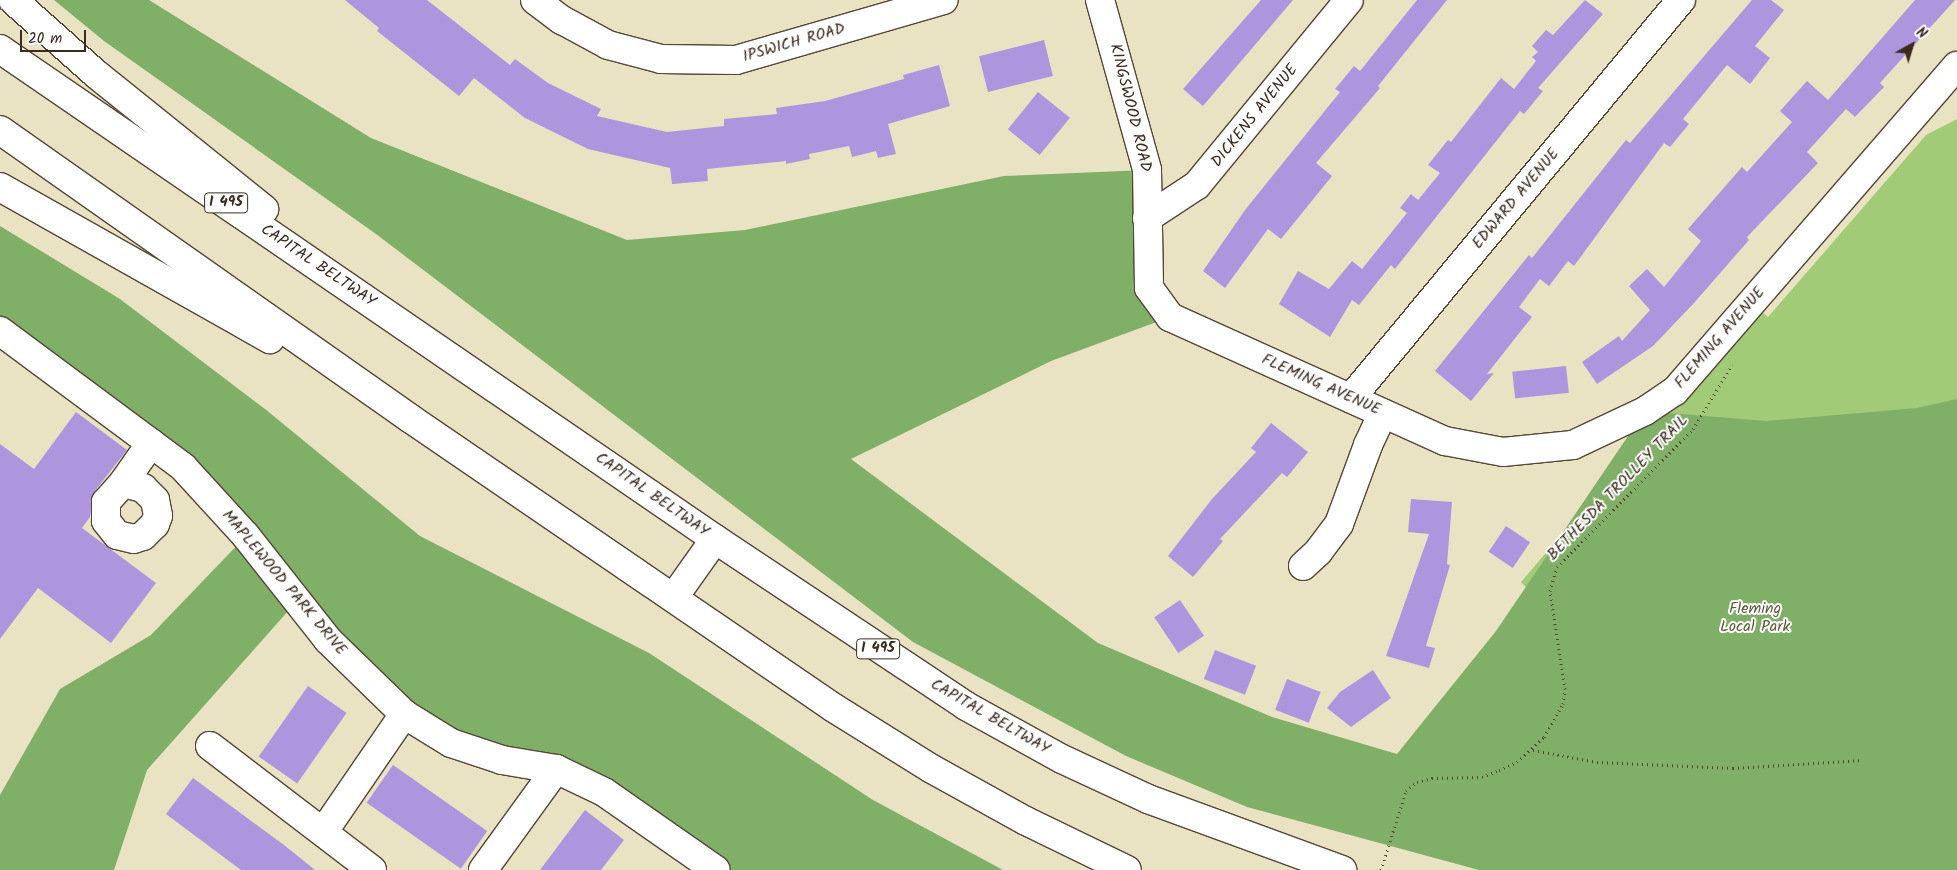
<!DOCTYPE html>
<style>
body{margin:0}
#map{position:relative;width:1957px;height:870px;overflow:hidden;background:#e9e3c3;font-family:Kalam,sans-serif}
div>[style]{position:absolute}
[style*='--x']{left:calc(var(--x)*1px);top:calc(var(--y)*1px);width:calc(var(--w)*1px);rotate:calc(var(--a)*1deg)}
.green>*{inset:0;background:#a1cb77}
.forest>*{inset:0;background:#80af68}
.building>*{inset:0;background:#ae96de;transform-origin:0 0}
.path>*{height:3px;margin-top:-1.5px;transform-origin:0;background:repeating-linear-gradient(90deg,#554637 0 1px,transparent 0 5px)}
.roads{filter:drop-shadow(1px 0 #554637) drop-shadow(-1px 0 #554637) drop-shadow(0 1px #554637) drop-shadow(0 -1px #554637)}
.minor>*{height:28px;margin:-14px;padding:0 14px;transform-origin:14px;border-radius:14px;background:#fff}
.highway>*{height:28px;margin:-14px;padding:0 14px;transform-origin:14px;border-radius:14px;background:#fff}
span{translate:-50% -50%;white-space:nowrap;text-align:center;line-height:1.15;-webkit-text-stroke:4px #fff;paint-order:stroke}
.shield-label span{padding:1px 4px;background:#fff;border:1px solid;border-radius:4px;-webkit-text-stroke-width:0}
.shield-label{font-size:15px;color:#3b2a1e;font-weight:700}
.street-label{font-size:16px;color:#3b2a1e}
.park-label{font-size:16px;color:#5a5a39}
.north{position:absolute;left:1887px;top:20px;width:50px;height:50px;-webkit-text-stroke:4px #fff;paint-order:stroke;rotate:39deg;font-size:14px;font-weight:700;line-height:20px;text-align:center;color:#3b2a1e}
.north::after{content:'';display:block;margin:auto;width:18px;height:22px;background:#3b2a1e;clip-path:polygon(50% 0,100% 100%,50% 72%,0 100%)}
.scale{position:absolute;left:20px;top:30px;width:66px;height:22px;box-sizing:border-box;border:2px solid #3b2a1e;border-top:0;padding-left:6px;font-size:15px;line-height:18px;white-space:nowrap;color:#3b2a1e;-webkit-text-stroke:4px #fff;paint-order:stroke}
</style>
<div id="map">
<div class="green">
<div style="clip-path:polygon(1957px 119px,1957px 817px,1547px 610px,1521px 582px,1756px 307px,1768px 317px,1926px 135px)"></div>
</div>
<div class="forest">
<div style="clip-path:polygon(54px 0,149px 0,371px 138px,627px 240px,745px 230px,1004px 176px,1147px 170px,1147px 218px,1170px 317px,1051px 361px,851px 459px,1098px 643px,1272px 717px,1397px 754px,1496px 631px,1645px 411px,1766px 421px,1917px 408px,1957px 399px,1957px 870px,1479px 870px,1247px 807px,1126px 756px,913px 642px,376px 234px,104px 41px)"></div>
<div style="clip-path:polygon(0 226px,120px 299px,265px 409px,420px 536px,649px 653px,873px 800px,1003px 870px,716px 870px,604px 792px,451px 743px,297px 601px,147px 770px,114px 870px,0 870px,0 795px,60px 689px,151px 635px,246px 536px,0 331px)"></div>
</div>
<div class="building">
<div style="clip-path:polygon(345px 0,427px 0,510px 65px,515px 59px,548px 83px,601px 109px,597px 116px,667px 132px,724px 126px,724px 119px,777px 114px,776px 108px,825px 101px,904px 79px,903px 75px,939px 65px,950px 106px,888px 124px,896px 154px,878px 158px,876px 151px,852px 157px,849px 146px,809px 154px,810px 159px,786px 164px,786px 161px,707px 169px,708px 181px,672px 184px,670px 168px,588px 149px,525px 118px,474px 78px,459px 96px,377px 31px,379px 28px)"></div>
<div style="clip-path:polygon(1261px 0,1293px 0,1203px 106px,1183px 89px)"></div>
<div style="clip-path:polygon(1417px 0,1447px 0,1378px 86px,1380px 88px,1316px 163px,1332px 176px,1281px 239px,1268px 229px,1225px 288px,1203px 271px,1245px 210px,1340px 92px,1335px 89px,1354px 66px,1360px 71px)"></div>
<div style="clip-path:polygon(1585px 0,1603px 14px,1538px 88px,1543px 91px,1524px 114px,1520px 111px,1395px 269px,1391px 265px,1359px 305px,1352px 300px,1330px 337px,1279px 304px,1298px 271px,1329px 289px,1352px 261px,1362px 269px,1407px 213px,1400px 208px,1411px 194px,1418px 200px,1440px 173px,1428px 165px,1448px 140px,1451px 142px,1501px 78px,1514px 89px,1536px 61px,1532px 57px,1538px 52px,1532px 46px,1546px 30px,1553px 35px)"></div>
<div style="clip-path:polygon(1752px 0,1771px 0,1784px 10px,1755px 46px,1770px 58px,1750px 84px,1727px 65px,1683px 119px,1689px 124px,1670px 147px,1664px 143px,1574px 266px,1568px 261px,1549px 286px,1540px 279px,1519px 307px,1532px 317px,1487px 374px,1494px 373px,1471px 401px,1435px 371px,1529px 255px,1532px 258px,1626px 140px,1630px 143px)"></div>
<div style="clip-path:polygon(1915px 0,1955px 0,1880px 83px,1884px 87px,1855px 117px,1846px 109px,1807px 152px,1818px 163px,1747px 237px,1749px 240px,1694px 303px,1653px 346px,1597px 384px,1582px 362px,1619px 336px,1622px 341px,1650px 310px,1629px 286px,1647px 269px,1664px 287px,1701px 241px,1688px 229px,1742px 167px,1747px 172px,1792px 122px,1780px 111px,1807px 81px,1828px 100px)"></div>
<div style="left:1044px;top:40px;width:37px;height:67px;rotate:76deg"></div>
<div style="left:1038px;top:92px;width:41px;height:48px;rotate:39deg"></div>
<div style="left:1566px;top:366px;width:27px;height:54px;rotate:84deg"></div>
<div style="clip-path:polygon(76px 412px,127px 450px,94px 492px,90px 517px,82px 528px,156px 583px,111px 643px,38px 588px,0 639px,0 444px,34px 469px)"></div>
<div style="clip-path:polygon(1271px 423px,1308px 452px,1287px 477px,1282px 473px,1220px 539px,1223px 541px,1193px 577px,1168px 556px,1212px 499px,1256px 452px,1251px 448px)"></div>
<div style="clip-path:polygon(1411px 499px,1452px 502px,1447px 564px,1450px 565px,1426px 646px,1435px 648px,1429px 668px,1386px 656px,1429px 534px,1408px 532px)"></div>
<div style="left:1506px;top:526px;width:29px;height:31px;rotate:34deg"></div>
<div style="left:1180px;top:600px;width:43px;height:31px;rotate:56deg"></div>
<div style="left:1215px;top:650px;width:44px;height:31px;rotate:21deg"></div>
<div style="clip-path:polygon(1373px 670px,1391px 698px,1351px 727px,1327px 708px,1340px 692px)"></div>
<div style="left:1287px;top:679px;width:36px;height:33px;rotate:21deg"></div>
<div style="left:308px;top:686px;width:47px;height:86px;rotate:35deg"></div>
<div style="left:393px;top:765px;width:115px;height:46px;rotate:35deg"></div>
<div style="clip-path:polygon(193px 778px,284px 845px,315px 870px,241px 870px,166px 814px)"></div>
<div style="clip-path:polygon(585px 810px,624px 840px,601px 870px,540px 870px)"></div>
</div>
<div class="path">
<div style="--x:1533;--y:750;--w:65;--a:10.6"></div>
<div style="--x:1597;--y:762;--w:136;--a:2.5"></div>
<div style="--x:1733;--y:768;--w:130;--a:-3.5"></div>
<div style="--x:1381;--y:870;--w:83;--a:-72.4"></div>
<div style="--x:1406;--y:791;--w:14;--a:-39"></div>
<div style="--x:1417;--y:782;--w:16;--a:-15"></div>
<div style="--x:1432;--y:778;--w:50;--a:-1.1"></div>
<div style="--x:1482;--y:777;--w:18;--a:-22"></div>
<div style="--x:1499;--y:770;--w:20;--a:-24"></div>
<div style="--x:1517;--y:762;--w:37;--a:-43"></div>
<div style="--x:1544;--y:737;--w:38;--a:-60"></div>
<div style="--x:1563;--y:704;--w:15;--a:-82"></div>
<div style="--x:1565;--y:689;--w:99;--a:-98.7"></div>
<div style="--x:1550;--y:591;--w:25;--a:-74"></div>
<div style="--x:1557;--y:567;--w:194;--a:-45.4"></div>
<div style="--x:1693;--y:429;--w:75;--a:-58.6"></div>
</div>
<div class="roads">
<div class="minor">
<div style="--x:535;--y:0;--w:34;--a:37"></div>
<div style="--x:562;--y:20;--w:52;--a:28.5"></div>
<div style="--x:608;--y:45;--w:55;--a:14.8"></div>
<div style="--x:661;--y:59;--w:75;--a:0.8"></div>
<div style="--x:736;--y:60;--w:216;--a:-16.1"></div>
<div style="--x:1100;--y:0;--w:176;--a:74.5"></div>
<div style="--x:1147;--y:170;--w:118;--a:89"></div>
<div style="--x:1149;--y:288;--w:36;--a:54"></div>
<div style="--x:1170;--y:317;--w:302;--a:24.3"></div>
<div style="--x:1445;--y:441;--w:59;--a:10.7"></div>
<div style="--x:1503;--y:452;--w:70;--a:-5.7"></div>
<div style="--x:1573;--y:445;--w:80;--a:-25.3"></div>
<div style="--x:1645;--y:411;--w:36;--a:-34"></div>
<div style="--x:1675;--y:391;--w:430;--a:-49.1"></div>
<div style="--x:1147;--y:218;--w:60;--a:-33.4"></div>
<div style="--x:1197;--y:185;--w:239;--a:-50.6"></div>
<div style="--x:0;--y:331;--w:228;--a:36.6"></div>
<div style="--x:183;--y:467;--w:93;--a:47.6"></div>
<div style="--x:246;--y:536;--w:132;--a:51.7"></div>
<div style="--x:328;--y:640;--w:106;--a:44.2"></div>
<div style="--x:404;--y:714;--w:55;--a:31.7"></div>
<div style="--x:451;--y:743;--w:54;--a:18.4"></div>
<div style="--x:502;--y:760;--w:55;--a:9.5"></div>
<div style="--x:556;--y:769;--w:53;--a:25.6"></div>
<div style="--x:604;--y:792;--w:136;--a:34.9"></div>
<div style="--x:1351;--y:398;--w:517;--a:-50.34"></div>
<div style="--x:123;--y:483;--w:21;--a:14"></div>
<div style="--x:143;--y:488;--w:17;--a:45"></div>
<div style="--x:155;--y:500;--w:16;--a:79"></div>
<div style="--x:158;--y:516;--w:9;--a:111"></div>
<div style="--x:155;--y:524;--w:17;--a:135"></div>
<div style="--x:143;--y:536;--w:9;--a:162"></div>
<div style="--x:134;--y:539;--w:17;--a:-167"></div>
<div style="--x:117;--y:535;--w:18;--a:-128"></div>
<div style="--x:106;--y:521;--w:19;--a:-90"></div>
<div style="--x:106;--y:502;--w:25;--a:-48"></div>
<div style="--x:123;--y:483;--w:49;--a:-55"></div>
<div style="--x:1303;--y:566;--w:21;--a:-43"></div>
<div style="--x:1318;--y:552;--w:35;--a:-53"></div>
<div style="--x:1339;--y:524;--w:84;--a:-69.8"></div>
<div style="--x:1368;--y:445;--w:35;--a:-65"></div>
<div style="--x:674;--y:597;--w:71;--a:-54.7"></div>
<div style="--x:210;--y:746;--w:204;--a:37.4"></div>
<div style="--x:324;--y:831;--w:142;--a:-55.6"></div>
<div style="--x:483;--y:870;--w:125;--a:-54.1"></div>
</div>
<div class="highway">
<div style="--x:13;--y:0;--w:111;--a:41.7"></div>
<div style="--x:96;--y:74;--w:216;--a:38.8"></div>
<div style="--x:0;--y:49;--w:867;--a:34.42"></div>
<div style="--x:715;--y:539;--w:301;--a:33.6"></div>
<div style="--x:966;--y:706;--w:110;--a:28.9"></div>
<div style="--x:1062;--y:759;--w:95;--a:24.9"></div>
<div style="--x:1148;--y:799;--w:207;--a:20.1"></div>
<div style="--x:0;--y:130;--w:502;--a:35.11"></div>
<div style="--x:411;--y:419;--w:512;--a:34.34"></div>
<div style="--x:834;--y:708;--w:115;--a:31.9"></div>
<div style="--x:932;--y:769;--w:107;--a:29"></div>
<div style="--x:1026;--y:821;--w:112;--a:25.9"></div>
<div style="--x:0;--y:187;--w:310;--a:29.4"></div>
</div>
</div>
<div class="shield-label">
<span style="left:226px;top:203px">I 495</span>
<span style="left:878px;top:649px">I 495</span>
</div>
<div class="street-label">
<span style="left:794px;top:43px;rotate:-16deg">IPSWICH ROAD</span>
<span style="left:1130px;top:108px;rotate:76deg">KINGSWOOD ROAD</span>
<span style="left:1255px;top:116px;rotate:-51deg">DICKENS AVENUE</span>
<span style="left:1516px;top:199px;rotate:-50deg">EDWARD AVENUE</span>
<span style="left:318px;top:266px;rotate:34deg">CAPITAL BELTWAY</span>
<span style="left:1720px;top:338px;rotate:-49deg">FLEMING AVENUE</span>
<span style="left:1321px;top:385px;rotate:24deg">FLEMING AVENUE</span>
<span style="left:1618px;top:488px;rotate:-46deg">BETHESDA TROLLEY TRAIL</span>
<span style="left:652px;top:495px;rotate:35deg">CAPITAL BELTWAY</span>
<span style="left:284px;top:583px;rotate:50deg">MAPLEWOOD PARK DRIVE</span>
<span style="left:990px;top:717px;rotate:30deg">CAPITAL BELTWAY</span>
</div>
<div class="park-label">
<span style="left:1755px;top:618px">Fleming<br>Local Park</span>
</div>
<div class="north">N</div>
<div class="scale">20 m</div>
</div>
